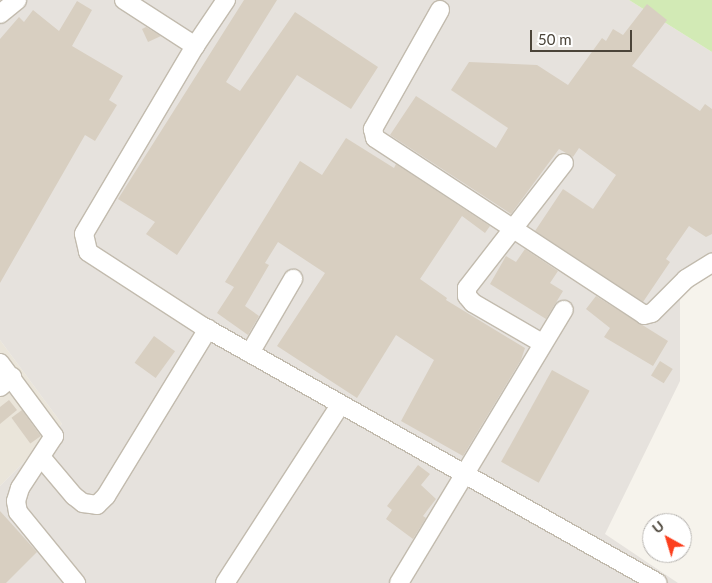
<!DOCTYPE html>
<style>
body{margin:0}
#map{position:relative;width:712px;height:583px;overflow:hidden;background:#f6f3ec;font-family:Lato,sans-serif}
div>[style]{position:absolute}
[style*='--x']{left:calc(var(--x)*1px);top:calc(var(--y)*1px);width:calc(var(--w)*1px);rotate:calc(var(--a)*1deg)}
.residential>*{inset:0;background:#eae5da}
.industrial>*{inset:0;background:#e6e2dd}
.green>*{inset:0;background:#d2eab5}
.building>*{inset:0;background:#d8cfc1;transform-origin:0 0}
.roads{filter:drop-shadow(1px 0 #c2bbae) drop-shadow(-1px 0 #c2bbae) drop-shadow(0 1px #c2bbae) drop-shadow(0 -1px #c2bbae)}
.minor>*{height:18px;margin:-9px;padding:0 9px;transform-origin:9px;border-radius:9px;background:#fff}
span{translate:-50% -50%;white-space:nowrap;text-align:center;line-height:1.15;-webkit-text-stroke:4px #fff;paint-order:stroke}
.north{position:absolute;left:642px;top:513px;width:50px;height:50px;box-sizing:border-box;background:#fff;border:1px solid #b7b4b0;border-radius:50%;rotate:321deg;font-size:14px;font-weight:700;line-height:20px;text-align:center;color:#4b4439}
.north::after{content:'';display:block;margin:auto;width:18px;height:22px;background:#fc3f1d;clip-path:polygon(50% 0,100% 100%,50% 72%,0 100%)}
.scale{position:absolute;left:530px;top:30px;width:102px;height:22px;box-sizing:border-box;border:2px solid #4b4439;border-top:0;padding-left:6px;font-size:15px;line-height:18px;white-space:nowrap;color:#4b4439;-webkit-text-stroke:4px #fff;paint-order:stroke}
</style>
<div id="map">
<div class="residential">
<div style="clip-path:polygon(0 340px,62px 424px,0 486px)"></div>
</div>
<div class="industrial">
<div style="clip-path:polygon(11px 0,629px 0,712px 52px,712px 256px,680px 270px,680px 381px,605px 534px,678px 583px,0 583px,0 486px,62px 424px,0 340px,0 9px)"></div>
</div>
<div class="green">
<div style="clip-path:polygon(629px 0,712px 0,712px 52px)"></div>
</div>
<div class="building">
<div style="clip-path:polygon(244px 0,277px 0,226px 82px,240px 91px,295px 12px,378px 67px,351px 109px,297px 75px,177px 255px,146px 234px,155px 222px,118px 199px)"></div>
<div style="clip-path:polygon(77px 1px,92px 10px,72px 46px,123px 76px,109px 100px,117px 105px,95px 141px,85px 135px,0 283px,0 39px,19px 17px,24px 22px,33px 10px,59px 31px)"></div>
<div style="clip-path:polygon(647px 4px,667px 20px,632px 66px,700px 111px,705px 104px,712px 109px,712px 234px,706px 237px,689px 226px,666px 259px,670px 262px,643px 302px,535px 231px,563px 189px,593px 209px,616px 175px,579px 148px,573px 157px,559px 149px,511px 214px,390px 135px,416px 96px,496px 148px,508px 128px,451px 90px,469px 62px,537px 65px,568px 85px,602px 38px,606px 41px,613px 29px,623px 35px)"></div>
<div style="clip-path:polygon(146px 27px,161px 36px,148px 42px,142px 29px)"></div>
<div style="clip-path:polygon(346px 138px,394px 168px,396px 164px,490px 226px,485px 233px,462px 216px,420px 279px,447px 298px,446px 300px,525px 348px,521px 360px,463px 456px,401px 421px,434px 360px,396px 335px,357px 398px,277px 346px,325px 273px,278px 242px,265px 263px,269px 265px,245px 306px,259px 316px,248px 335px,217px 313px,234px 287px,225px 282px,300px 161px,322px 175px)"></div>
<div style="clip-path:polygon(525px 249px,558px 271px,550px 283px,563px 291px,546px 319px,490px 284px,506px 256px,516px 262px)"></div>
<div style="clip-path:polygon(596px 296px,668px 341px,653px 366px,604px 337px,610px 328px,586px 309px)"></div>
<div style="left:154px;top:336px;width:26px;height:33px;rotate:36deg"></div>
<div style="left:660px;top:361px;width:15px;height:17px;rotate:32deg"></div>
<div style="left:552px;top:370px;width:43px;height:105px;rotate:29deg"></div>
<div style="clip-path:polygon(9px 400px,17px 410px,0 424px,0 407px)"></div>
<div style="left:22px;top:410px;width:32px;height:13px;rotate:54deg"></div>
<div style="clip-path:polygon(418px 465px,430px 474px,421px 485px,436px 499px,423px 516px,426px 518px,413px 539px,386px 519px,392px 510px,387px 506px)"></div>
<div style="clip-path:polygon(0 511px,37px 552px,6px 583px,0 583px)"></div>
</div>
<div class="roads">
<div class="minor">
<div style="--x:124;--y:0;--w:85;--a:32.9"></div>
<div style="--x:226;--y:0;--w:55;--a:124"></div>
<div style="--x:195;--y:46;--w:218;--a:120.6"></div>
<div style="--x:84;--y:234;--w:18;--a:77"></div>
<div style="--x:88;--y:252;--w:136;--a:33"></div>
<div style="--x:202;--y:326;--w:523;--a:29.41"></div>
<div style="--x:440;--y:10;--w:137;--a:119.4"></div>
<div style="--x:373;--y:129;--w:9;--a:77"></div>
<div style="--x:375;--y:138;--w:322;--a:33.3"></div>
<div style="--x:644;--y:315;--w:8;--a:-14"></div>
<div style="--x:652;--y:313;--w:48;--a:-45"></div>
<div style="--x:686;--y:279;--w:31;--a:-32"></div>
<div style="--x:0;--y:14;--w:22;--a:-39"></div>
<div style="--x:542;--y:343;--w:80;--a:-149.9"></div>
<div style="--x:473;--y:303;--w:9;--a:-131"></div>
<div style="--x:467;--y:296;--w:8;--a:-90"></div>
<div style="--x:467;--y:288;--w:158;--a:-52.2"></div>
<div style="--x:250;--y:353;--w:86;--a:-59.8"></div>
<div style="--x:0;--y:363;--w:91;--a:53.5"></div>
<div style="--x:54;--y:436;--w:62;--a:123.2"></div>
<div style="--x:20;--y:488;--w:14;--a:107"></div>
<div style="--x:16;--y:501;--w:11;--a:80"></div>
<div style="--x:18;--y:512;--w:92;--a:50.8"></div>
<div style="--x:0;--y:387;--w:16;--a:-40"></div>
<div style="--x:41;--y:457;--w:51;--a:49.8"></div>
<div style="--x:74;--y:496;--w:11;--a:38"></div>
<div style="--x:83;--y:503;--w:14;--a:8"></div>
<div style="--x:97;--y:505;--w:13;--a:-45"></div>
<div style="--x:106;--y:496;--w:196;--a:-58.6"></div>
<div style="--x:225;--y:583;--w:212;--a:-57.1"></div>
<div style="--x:399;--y:583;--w:319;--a:-58.9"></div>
</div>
</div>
<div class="north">U</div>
<div class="scale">50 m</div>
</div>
